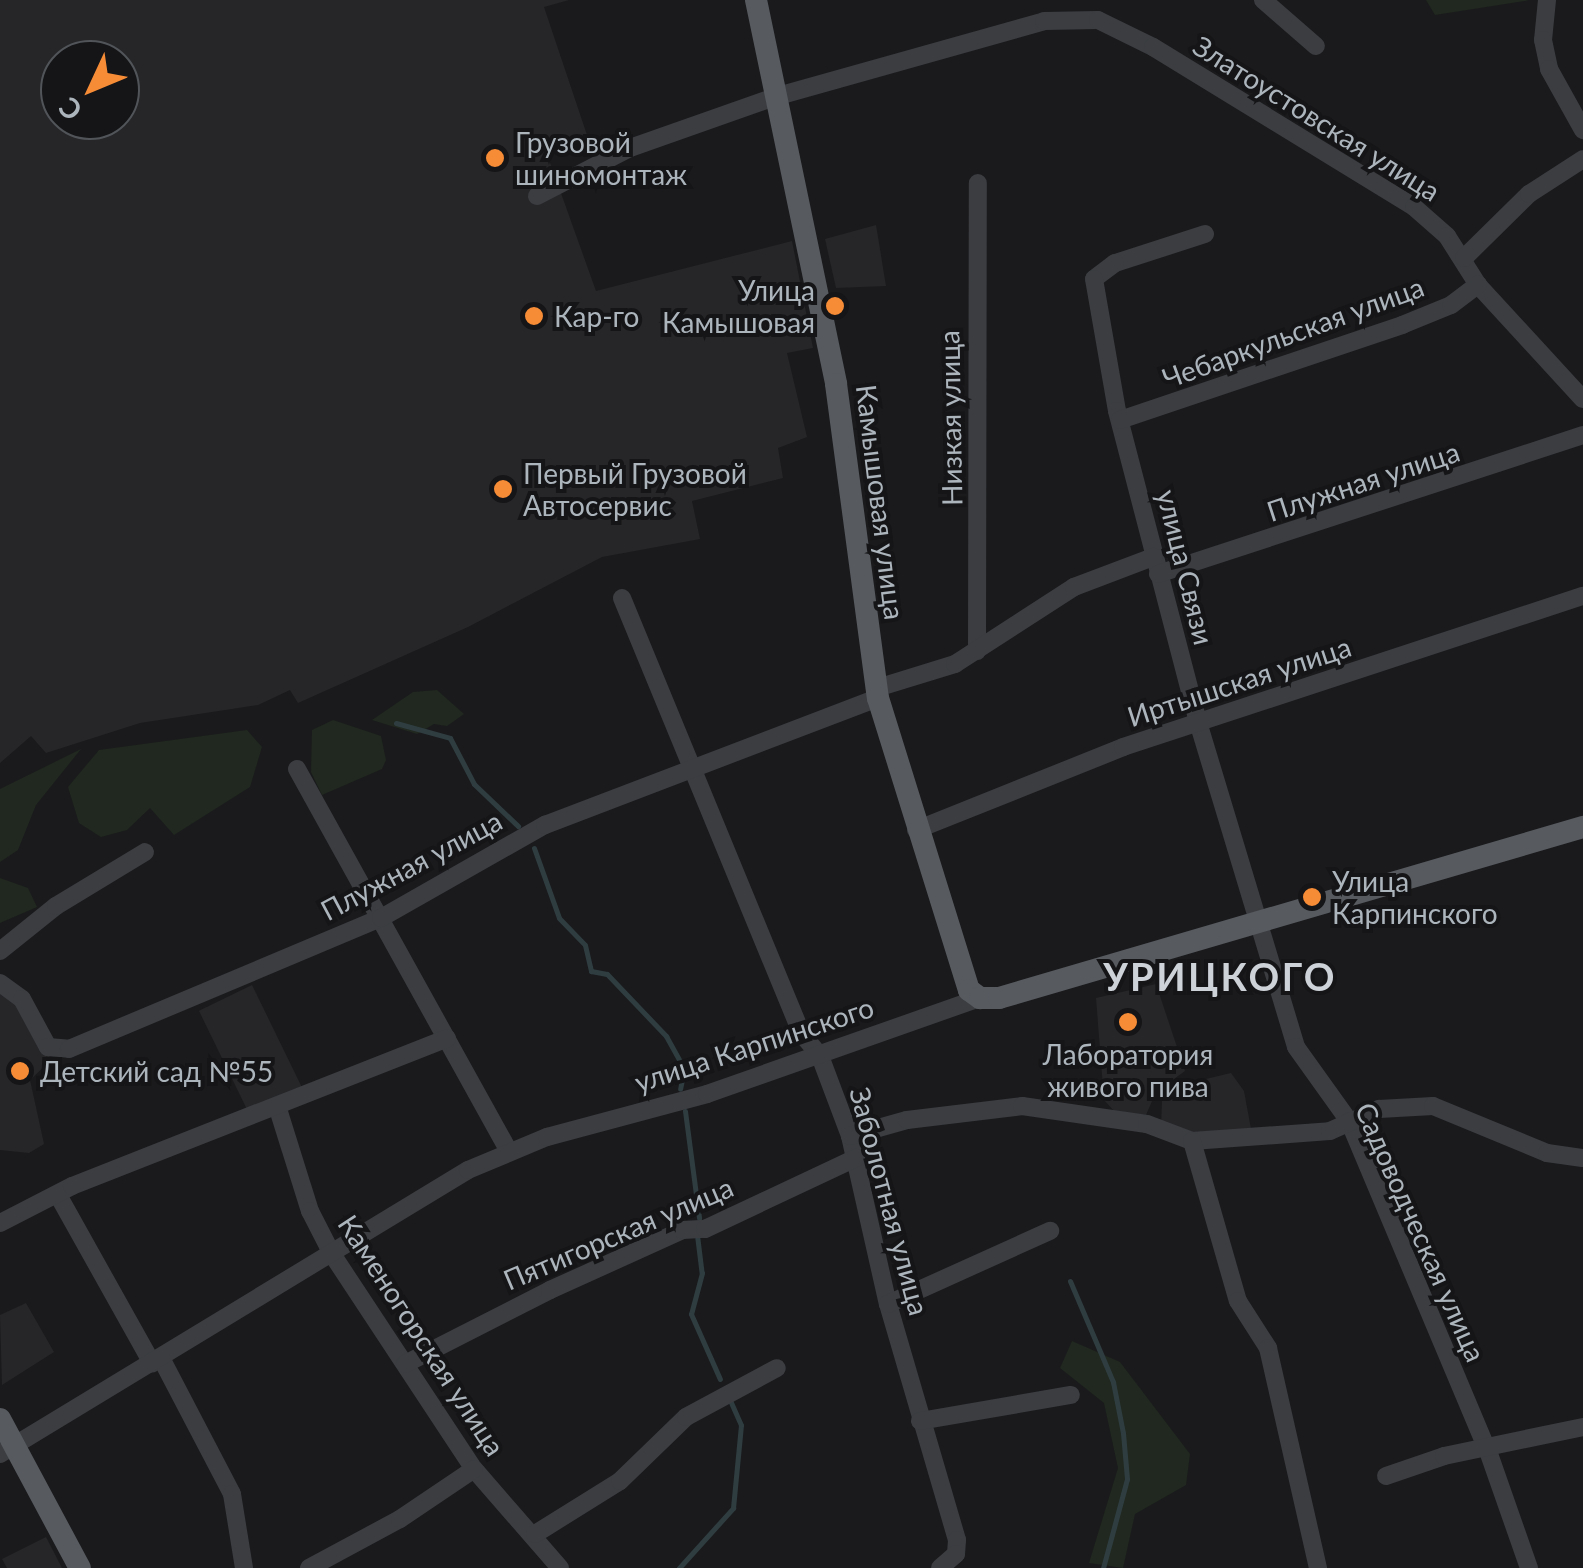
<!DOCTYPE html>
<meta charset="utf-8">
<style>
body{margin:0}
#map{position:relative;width:1583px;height:1568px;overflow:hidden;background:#1a1a1c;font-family:Lato,sans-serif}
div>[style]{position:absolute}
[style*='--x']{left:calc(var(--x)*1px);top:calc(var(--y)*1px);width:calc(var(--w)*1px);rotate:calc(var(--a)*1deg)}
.built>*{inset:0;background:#262629;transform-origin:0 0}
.green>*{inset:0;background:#20281f}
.stream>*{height:5px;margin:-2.5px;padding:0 2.5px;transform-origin:2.5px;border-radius:2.5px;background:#2f3d41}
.minor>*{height:18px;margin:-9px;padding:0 9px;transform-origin:9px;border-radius:9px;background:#3b3d41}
.major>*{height:22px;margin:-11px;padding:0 11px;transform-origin:11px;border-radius:11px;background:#575b60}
.dots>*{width:28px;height:28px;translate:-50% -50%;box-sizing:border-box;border:5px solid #151517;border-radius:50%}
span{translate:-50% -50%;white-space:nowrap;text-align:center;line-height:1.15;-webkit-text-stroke:8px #151517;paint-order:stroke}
.street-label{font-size:28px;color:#acb4bc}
.poi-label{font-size:28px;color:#acb4bc}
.left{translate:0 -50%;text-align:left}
.right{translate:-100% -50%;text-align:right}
.district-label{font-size:38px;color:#cdd2d8;font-weight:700;letter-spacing:2.5px}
.north{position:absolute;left:40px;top:40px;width:100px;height:100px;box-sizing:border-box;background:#151517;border:2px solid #515559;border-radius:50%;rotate:226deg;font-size:28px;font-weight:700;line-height:40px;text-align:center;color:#acb4bc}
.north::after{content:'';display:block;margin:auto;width:35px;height:45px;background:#f78c37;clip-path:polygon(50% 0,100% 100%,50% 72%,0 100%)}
</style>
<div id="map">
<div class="built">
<div style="clip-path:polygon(evenodd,0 0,569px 0,544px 7px,588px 138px,547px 154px,596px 291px,792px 241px,813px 348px,787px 353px,807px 437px,778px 448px,783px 478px,692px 501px,700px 539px,602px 557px,468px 627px,298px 703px,290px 690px,258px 705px,140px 723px,46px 753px,31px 736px,0 763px,0 0,60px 60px,120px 60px,120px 120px,60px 120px,60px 60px)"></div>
<div style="clip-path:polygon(876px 225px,886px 286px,836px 288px,825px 239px)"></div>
<div style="clip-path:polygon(1156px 984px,1185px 1071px,1156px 1092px,1146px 1115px,1115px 1112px,1104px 1100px,1096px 998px)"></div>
<div style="left:252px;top:985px;width:113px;height:59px;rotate:64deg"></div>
<div style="clip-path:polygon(0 988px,24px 1013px,49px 1062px,30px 1080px,44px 1144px,29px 1153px,0 1150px)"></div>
<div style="clip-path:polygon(1231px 1073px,1244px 1091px,1251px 1129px,1191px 1135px,1161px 1127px,1162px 1101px,1189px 1083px)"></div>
<div style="clip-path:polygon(26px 1303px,54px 1352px,2px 1385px,0 1315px)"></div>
<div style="clip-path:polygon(46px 1537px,62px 1568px,7px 1568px,2px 1559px)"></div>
</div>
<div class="green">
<div style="clip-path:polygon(1426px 0,1530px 0,1435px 15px)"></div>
<div style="clip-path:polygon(437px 690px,464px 714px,447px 726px,434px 724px,417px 734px,372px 720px,413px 692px)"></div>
<div style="clip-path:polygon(333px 720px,381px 736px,386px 760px,382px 769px,322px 795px,311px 772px,312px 730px)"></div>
<div style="clip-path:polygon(247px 730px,262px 747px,250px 787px,174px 835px,150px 808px,127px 830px,101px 837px,79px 823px,68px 787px,99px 750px)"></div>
<div style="clip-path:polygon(81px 749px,36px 805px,18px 850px,0 862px,0 789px)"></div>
<div style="clip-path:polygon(0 878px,28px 888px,37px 907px,0 923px)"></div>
<div style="clip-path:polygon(1072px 1341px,1120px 1362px,1190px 1454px,1186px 1485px,1135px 1514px,1123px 1568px,1089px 1563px,1118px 1468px,1104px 1403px,1060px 1368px)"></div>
</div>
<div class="stream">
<div style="--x:396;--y:723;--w:56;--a:15.5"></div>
<div style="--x:450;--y:738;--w:52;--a:62.4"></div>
<div style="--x:474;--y:784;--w:61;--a:43.7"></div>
<div style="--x:534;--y:848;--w:74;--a:70.3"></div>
<div style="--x:559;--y:918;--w:37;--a:46"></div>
<div style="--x:585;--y:945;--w:27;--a:77"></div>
<div style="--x:591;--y:971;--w:16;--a:11"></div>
<div style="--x:607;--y:974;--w:86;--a:46.4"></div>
<div style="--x:666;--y:1036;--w:38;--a:61"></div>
<div style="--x:684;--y:1069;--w:20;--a:101"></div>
<div style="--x:685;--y:1111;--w:108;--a:82.5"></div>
<div style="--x:697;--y:1235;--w:38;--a:83"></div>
<div style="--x:702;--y:1273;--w:42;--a:105"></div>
<div style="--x:691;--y:1314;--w:71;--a:66"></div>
<div style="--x:1070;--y:1281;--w:110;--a:66.9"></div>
<div style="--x:1113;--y:1382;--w:52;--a:78.9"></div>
<div style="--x:1123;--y:1433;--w:46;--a:85"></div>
<div style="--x:1127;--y:1479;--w:92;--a:105.1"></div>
<div style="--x:679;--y:1568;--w:81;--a:-48"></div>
<div style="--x:733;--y:1508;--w:83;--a:-84.5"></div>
<div style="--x:741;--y:1425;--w:27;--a:-114"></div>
</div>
<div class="minor">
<div style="--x:1263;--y:0;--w:70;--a:41"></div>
<div style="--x:1547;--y:0;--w:40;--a:95.7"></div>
<div style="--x:1543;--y:40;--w:30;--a:78"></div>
<div style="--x:1549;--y:69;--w:70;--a:60.9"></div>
<div style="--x:537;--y:196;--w:105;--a:-27.3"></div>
<div style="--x:630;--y:148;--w:157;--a:-19.4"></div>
<div style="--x:778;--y:96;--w:276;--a:-15.7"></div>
<div style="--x:1044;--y:21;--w:54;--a:-1.1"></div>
<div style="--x:1098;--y:20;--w:61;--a:26.1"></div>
<div style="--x:1153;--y:47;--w:306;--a:31.5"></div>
<div style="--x:1414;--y:207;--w:44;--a:41.3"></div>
<div style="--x:1447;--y:236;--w:58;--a:57.7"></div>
<div style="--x:1478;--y:285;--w:155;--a:47.4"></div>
<div style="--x:1205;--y:234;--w:95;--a:162.1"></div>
<div style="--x:1115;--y:263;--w:26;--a:143"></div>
<div style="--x:1094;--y:279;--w:134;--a:80.1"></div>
<div style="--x:1117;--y:411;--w:321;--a:75.4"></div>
<div style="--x:1198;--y:722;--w:339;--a:73.2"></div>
<div style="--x:1296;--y:1047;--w:91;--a:54.4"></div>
<div style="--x:1349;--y:1121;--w:358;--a:67.2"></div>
<div style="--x:1488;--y:1451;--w:124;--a:70.7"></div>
<div style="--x:1464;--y:258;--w:91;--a:-44.6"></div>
<div style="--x:1529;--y:194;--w:64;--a:-32.9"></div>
<div style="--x:1120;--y:420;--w:298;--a:-18.6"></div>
<div style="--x:1402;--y:325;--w:53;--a:-22.2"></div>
<div style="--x:1451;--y:305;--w:34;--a:-37"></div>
<div style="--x:1158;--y:574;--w:447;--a:-18.1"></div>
<div style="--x:622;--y:598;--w:470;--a:67.6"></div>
<div style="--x:801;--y:1033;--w:30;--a:50"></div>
<div style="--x:820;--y:1056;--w:85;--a:69.4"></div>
<div style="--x:850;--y:1136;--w:172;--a:77.3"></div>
<div style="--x:888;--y:1304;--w:246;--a:73.7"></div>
<div style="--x:957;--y:1540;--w:14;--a:94"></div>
<div style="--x:956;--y:1554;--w:21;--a:139"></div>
<div style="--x:977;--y:651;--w:468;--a:-89.9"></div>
<div style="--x:877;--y:688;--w:82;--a:-17.1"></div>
<div style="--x:955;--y:664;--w:142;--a:-32.9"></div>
<div style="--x:1074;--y:587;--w:85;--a:-20.8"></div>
<div style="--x:297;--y:769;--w:438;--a:61"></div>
<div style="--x:916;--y:830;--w:223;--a:-21.8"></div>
<div style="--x:1123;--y:747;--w:484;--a:-18.2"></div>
<div style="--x:0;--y:951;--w:72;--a:-38.8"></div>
<div style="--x:56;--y:906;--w:104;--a:-31.2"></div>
<div style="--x:0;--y:983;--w:27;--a:36"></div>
<div style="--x:22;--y:999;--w:55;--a:61.6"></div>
<div style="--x:48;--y:1047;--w:21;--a:5"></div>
<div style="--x:69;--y:1049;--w:338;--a:-22.8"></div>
<div style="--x:381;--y:918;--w:189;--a:-29.6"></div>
<div style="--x:545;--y:825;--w:356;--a:-20.9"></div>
<div style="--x:278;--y:1109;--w:107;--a:72.6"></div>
<div style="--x:310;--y:1211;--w:48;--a:62.9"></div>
<div style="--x:332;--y:1254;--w:258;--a:56.6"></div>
<div style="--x:474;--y:1469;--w:131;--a:49"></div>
<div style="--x:850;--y:1136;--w:59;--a:-15.7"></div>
<div style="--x:907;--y:1120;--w:116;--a:-6.9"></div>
<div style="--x:1022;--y:1106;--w:126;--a:8.2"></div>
<div style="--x:1147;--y:1124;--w:48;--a:20.7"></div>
<div style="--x:1192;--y:1141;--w:138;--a:-4.1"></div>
<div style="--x:1330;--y:1131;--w:54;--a:-24.2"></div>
<div style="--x:1379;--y:1109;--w:54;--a:-3.2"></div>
<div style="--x:1433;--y:1106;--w:123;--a:22.4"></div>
<div style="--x:1547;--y:1153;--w:36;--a:8"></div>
<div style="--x:1192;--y:1141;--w:166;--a:74"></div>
<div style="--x:1238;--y:1301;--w:56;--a:57.4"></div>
<div style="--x:1268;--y:1348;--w:226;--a:77.2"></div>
<div style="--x:58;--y:1195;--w:193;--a:60.8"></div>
<div style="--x:0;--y:1223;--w:81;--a:-27.2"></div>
<div style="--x:72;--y:1186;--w:403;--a:-21.5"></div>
<div style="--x:888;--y:1304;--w:178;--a:-24.3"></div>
<div style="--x:161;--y:1358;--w:153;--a:62.4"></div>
<div style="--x:232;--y:1494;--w:75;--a:80.8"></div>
<div style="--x:405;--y:1364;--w:163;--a:-27"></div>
<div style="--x:550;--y:1290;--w:146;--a:-24.3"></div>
<div style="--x:683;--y:1230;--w:22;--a:-3"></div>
<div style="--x:705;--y:1229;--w:167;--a:-25.2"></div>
<div style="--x:920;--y:1421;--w:153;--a:-9.8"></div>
<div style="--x:0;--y:1454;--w:547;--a:-31.25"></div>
<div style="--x:468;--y:1170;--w:86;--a:-22.7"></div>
<div style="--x:547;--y:1137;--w:166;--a:-15"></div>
<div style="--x:707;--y:1094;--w:289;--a:-19.4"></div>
<div style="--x:1386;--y:1476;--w:61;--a:-19"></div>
<div style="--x:1444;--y:1456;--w:142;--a:-11.8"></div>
<div style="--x:535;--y:1534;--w:100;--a:-31.9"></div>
<div style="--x:620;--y:1481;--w:92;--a:-44.1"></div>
<div style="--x:686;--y:1417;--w:103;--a:-28.3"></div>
<div style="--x:309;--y:1568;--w:103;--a:-28.3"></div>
<div style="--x:400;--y:1519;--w:89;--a:-34"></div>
</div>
<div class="major">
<div style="--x:756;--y:0;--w:392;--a:78.2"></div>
<div style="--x:836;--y:384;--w:317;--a:82.4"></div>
<div style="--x:878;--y:698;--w:306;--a:72.7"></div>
<div style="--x:969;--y:990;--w:14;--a:36"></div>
<div style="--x:980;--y:998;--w:19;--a:0"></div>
<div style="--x:999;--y:998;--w:609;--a:-16.32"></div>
<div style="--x:0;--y:1419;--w:169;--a:61.8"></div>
</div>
<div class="dots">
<div style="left:495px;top:158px;background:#f78c37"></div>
<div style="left:835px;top:306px;background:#f78c37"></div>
<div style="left:534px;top:316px;background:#f78c37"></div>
<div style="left:503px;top:489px;background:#f78c37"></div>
<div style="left:1312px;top:897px;background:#f78c37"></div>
<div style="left:1128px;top:1022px;background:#f78c37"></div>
<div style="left:20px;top:1071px;background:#f78c37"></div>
</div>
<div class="street-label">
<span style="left:1317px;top:118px;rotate:32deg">Златоустовская улица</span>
<span style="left:1293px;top:332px;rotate:-20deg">Чебаркульская улица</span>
<span style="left:950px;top:418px;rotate:-91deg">Низкая улица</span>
<span style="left:1363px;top:481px;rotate:-18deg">Плужная улица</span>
<span style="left:881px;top:502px;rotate:83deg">Камышовая улица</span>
<span style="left:1186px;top:567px;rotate:76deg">улица Связи</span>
<span style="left:1239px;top:681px;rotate:-18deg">Иртышская улица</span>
<span style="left:411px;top:865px;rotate:-28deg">Плужная улица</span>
<span style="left:754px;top:1044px;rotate:-18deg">улица Карпинского</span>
<span style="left:890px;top:1201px;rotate:75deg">Заболотная улица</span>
<span style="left:1421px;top:1232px;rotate:66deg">Садоводческая улица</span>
<span style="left:618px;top:1233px;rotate:-23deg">Пятигорская улица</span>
<span style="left:422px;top:1335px;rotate:57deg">Каменогорская улица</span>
</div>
<div class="poi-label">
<span class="left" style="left:515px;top:158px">Грузовой<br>шиномонтаж</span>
<span class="right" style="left:815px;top:306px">Улица<br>Камышовая</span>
<span class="left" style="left:554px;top:316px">Кар-го</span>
<span class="left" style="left:523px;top:489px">Первый Грузовой<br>Автосервис</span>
<span class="left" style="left:1332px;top:897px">Улица<br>Карпинского</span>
<span style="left:1128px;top:1070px">Лаборатория<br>живого пива</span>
<span class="left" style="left:40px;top:1071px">Детский сад №55</span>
</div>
<div class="district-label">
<span style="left:1220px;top:977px">УРИЦКОГО</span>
</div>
<div class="north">С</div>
</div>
